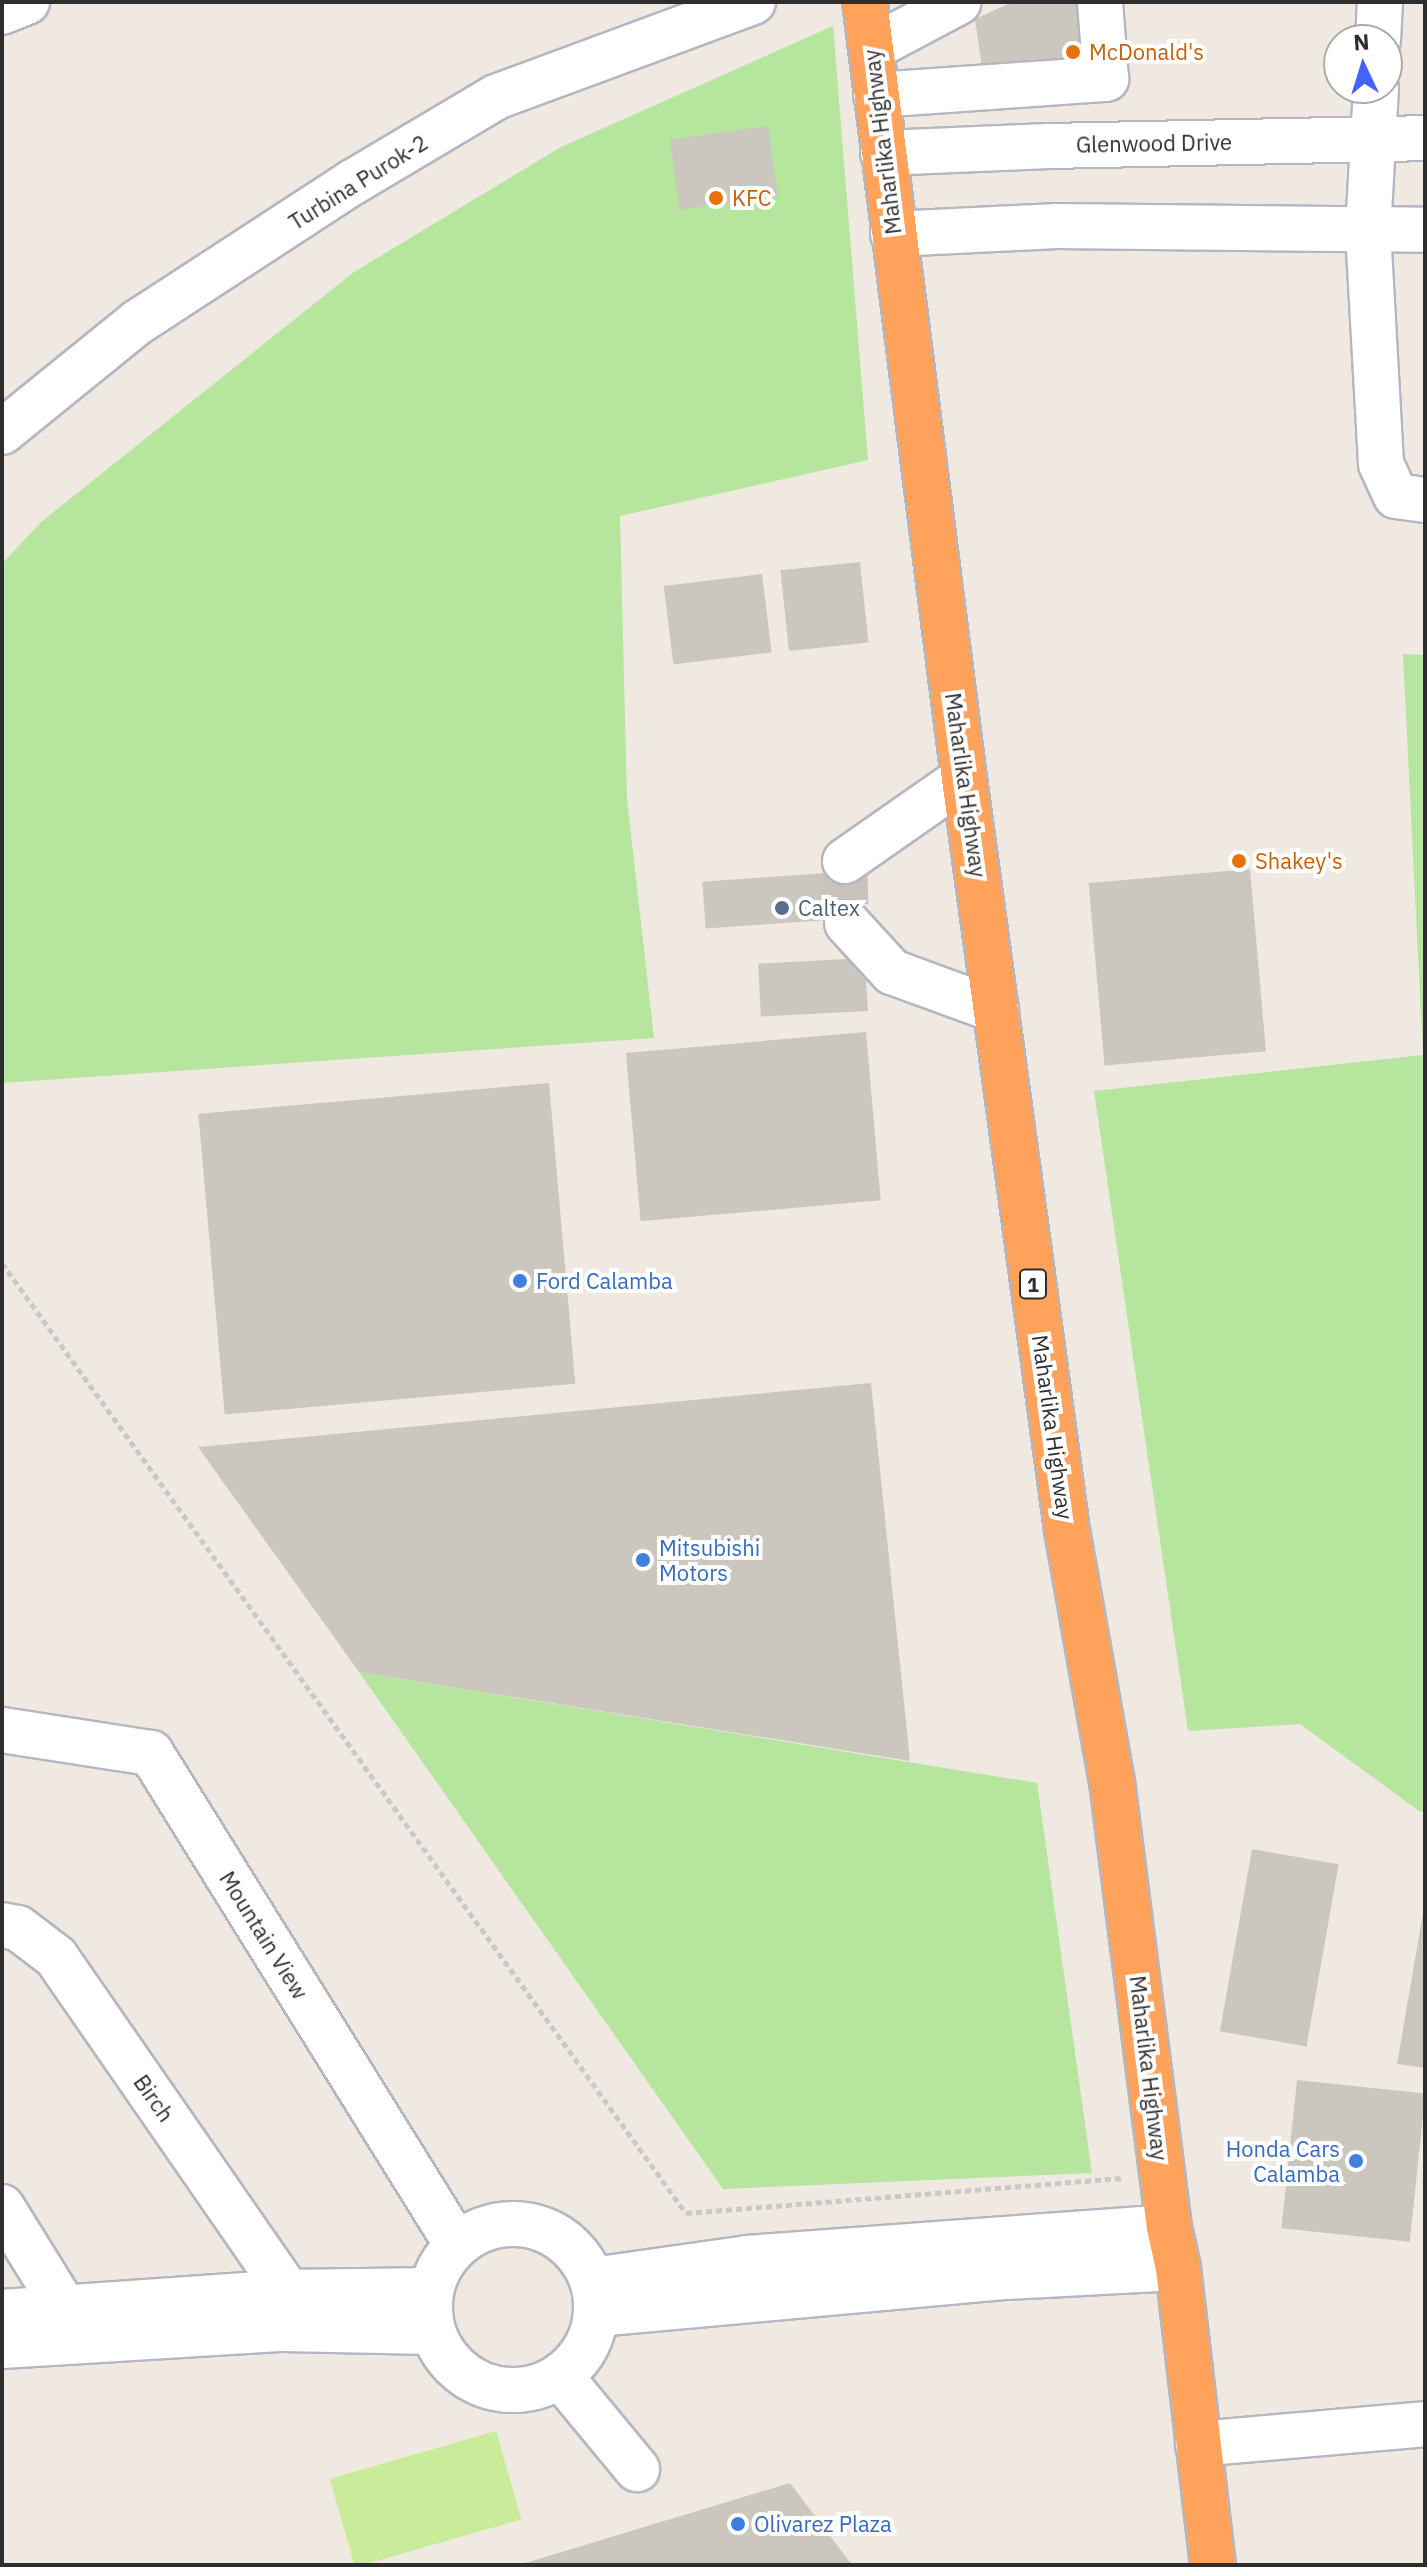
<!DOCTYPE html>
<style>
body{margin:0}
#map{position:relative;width:1427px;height:2567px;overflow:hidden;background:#efe9e1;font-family:"IBM Plex Sans",sans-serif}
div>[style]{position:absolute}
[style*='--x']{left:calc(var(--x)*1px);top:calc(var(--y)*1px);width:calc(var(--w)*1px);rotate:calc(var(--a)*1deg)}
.green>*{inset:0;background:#b6e59e}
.pitch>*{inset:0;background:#c9ec9a;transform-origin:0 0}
.building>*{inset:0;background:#cbc7bf;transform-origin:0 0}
.minor-tunnel>*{height:44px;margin-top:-22px;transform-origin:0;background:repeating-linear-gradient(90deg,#c8c4bd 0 44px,transparent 0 66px)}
.path>*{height:5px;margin-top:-2.5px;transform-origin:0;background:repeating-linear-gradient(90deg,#c9c9c9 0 6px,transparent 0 10px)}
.roads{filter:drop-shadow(2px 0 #b4b7c1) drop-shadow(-2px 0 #b4b7c1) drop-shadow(0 2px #b4b7c1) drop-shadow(0 -2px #b4b7c1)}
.minor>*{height:44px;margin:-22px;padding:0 22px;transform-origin:22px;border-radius:22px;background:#fff}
.minor>.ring{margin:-22px;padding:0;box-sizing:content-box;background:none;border:44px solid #fff;border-radius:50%}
.highway>*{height:44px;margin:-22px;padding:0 22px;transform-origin:22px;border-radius:22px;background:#ffa35c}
.dots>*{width:22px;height:22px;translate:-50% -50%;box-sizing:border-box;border:4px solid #fff;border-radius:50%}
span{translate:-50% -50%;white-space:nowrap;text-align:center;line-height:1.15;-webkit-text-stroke:8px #fff;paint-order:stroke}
.shield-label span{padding:2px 6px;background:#fff;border:2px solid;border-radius:6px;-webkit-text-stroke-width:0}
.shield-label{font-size:20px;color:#2e2e2e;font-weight:700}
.food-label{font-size:22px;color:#c56008}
.left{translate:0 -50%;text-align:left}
.street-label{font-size:22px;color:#2e2e2e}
.service-label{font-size:22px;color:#4e5e75}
.shop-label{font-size:22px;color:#366cbe}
.right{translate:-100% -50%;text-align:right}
.frame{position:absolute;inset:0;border:4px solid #2e2e2e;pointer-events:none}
.north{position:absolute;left:1323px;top:24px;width:80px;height:80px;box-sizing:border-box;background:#fff;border:2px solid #ababab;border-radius:50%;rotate:356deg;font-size:22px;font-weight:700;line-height:32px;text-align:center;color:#2e2e2e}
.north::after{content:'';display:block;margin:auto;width:28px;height:36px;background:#4264fb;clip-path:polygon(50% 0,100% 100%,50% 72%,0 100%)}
</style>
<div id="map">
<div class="green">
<div style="clip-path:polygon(833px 26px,868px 460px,620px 516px,627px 799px,654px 1038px,2px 1083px,2px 564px,41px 522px,354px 272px,561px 147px)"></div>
<div style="clip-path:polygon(1403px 654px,1425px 655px,1425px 1812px,1419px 1811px,1300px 1724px,1188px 1731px,1094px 1091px,1423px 1055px)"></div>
<div style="clip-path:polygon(359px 1672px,1037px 1783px,1092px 2173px,723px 2189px)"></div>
</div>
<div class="pitch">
<div style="left:496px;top:2431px;width:92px;height:173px;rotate:74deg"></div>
</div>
<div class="building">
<div style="clip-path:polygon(1013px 2px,1076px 2px,1083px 62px,983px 75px,975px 19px)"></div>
<div style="left:768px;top:126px;width:71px;height:99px;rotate:82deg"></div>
<div style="left:860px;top:562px;width:81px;height:80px;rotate:84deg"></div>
<div style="left:762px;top:574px;width:79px;height:99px;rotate:83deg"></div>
<div style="left:1250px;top:869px;width:183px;height:162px;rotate:85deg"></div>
<div style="left:840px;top:872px;width:47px;height:138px;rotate:86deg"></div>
<div style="left:865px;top:958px;width:53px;height:107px;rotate:87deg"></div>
<div style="left:866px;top:1032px;width:169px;height:241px;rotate:85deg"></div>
<div style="left:549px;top:1083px;width:302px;height:352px;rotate:85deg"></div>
<div style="clip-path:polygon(871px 1383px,910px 1761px,359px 1672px,198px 1447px)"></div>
<div style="left:1252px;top:1849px;width:88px;height:185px;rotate:10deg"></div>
<div style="clip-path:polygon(1423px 1913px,1425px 1913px,1425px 2068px,1397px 2064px)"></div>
<div style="left:1297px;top:2080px;width:129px;height:149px;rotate:6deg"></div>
<div style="clip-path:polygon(790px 2483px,852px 2565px,522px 2565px,522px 2564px)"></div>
</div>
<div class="minor-tunnel">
<div style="--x:845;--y:861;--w:62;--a:88.2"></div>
</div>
<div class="path">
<div style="--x:2;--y:1263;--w:1171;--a:54.25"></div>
<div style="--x:686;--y:2213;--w:437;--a:-4.6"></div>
</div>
<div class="roads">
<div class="minor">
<div style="--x:2;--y:12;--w:27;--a:-22"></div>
<div style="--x:1378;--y:40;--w:38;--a:-87"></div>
<div style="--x:872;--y:48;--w:98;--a:-27.9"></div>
<div style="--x:1376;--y:88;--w:143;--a:93.2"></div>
<div style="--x:1368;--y:231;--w:233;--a:86.8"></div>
<div style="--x:1381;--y:464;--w:35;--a:65"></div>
<div style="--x:1396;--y:496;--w:29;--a:8"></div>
<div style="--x:876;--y:95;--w:231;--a:-4"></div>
<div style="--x:1106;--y:79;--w:77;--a:-94.5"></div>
<div style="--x:883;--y:153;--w:166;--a:-2.4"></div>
<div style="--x:1049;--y:146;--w:376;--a:-1.2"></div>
<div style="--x:893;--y:234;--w:164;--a:-2.8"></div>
<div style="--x:1057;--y:226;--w:368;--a:0.6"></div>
<div style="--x:2;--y:432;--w:175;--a:-39"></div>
<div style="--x:138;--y:322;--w:257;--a:-33.1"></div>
<div style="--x:353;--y:182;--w:166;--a:-30.7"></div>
<div style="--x:496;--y:97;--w:274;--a:-20.3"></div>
<div style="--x:845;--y:861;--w:145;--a:-34.9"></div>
<div style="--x:847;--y:923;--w:67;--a:47.4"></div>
<div style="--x:892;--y:972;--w:111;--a:20.1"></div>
<div style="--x:2;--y:1730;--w:151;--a:8.8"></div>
<div style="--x:151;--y:1753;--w:579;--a:58.12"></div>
<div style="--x:2;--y:1925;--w:16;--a:11"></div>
<div style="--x:18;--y:1928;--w:48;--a:37.3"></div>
<div style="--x:56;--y:1957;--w:407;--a:55.3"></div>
<div style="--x:2;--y:2207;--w:118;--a:58.2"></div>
<div class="ring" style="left:430px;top:2224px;width:122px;height:122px"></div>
<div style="--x:593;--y:2280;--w:156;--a:-8.1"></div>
<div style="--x:747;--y:2258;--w:423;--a:-4.2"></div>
<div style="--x:2;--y:2312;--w:287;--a:-4"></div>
<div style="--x:288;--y:2292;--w:143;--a:-0.8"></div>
<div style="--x:597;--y:2314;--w:411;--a:-5.2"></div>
<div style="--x:1006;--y:2277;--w:172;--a:-3"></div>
<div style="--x:2;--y:2346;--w:282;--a:-3.5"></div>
<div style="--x:283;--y:2329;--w:150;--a:1.1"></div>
<div style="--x:560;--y:2376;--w:121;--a:50.4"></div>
<div style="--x:1198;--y:2444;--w:228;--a:-5"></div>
</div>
<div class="highway">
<div style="--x:865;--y:2;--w:782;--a:82.73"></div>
<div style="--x:964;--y:778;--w:759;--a:82.2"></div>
<div style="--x:1067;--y:1530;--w:256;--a:79.9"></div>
<div style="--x:1112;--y:1782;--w:449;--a:82.7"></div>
<div style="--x:1169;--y:2227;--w:42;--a:77.6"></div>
<div style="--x:1178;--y:2268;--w:299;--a:83.3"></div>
</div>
</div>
<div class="dots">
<div style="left:1073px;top:52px;background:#e8710a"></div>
<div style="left:716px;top:198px;background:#e8710a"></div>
<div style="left:1239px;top:861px;background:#e8710a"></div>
<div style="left:782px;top:908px;background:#5c6f8a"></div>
<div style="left:520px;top:1281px;background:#3f7fe0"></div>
<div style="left:643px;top:1560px;background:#3f7fe0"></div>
<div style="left:1356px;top:2161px;background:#3f7fe0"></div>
<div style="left:738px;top:2524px;background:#3f7fe0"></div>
</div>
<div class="shield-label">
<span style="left:1033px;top:1284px">1</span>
</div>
<div class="food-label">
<span class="left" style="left:1089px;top:52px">McDonald's</span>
<span class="left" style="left:732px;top:198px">KFC</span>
<span class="left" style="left:1255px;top:861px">Shakey's</span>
</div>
<div class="street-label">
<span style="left:882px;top:142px;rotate:-97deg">Maharlika Highway</span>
<span style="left:1154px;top:143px;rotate:-1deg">Glenwood Drive</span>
<span style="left:358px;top:182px;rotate:-32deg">Turbina Purok-2</span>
<span style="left:966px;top:785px;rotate:82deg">Maharlika Highway</span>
<span style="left:1053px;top:1427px;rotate:82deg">Maharlika Highway</span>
<span style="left:264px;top:1935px;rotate:58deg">Mountain View</span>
<span style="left:1149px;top:2068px;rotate:83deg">Maharlika Highway</span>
<span style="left:154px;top:2098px;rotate:55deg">Birch</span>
</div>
<div class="service-label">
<span class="left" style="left:798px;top:908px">Caltex</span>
</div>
<div class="shop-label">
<span class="left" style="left:536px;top:1281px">Ford Calamba</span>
<span class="left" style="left:659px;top:1560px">Mitsubishi<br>Motors</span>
<span class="right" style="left:1340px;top:2161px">Honda Cars<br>Calamba</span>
<span class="left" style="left:754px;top:2524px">Olivarez Plaza</span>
</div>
<div class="frame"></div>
<div class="north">N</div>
</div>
